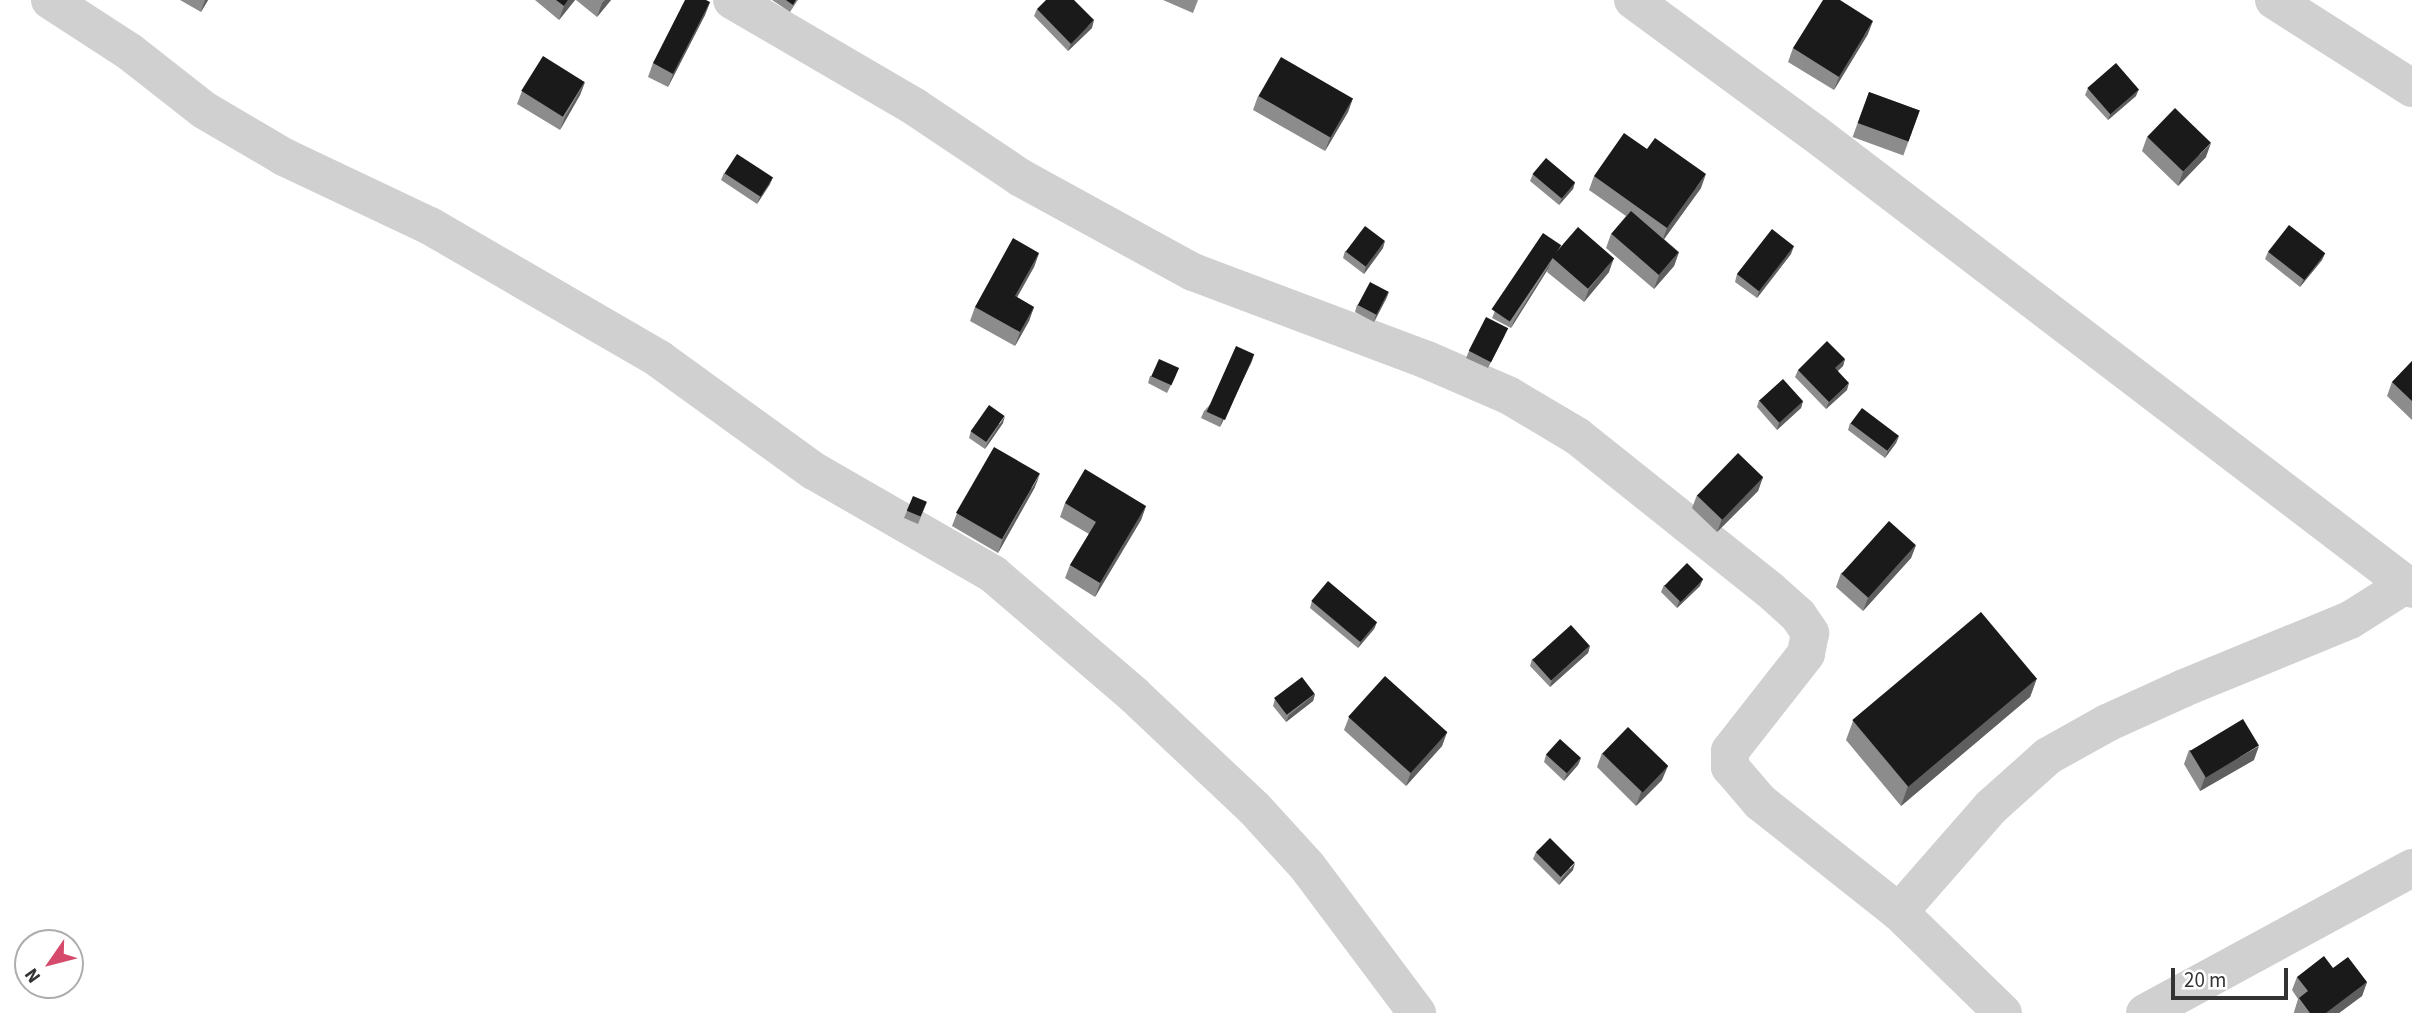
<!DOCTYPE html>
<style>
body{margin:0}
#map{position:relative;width:2412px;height:1013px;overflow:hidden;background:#fff;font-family:"Source Sans 3",sans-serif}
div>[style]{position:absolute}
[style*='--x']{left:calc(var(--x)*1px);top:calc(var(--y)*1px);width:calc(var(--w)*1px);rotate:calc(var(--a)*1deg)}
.minor>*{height:38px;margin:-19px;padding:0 19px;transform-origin:19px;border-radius:19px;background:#d0d0d0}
.wall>*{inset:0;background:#8c8c8c;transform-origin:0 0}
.shaded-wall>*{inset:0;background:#5f5f5f}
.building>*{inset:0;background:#1a1a1a;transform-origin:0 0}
span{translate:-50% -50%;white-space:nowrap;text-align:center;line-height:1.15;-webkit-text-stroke:7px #fff;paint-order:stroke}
.north{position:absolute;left:14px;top:929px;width:70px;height:70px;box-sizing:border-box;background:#fff;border:2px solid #adadad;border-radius:50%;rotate:235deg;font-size:19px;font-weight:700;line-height:28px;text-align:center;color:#333}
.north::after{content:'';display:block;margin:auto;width:24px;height:32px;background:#d54a6a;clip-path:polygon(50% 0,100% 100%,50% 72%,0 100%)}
.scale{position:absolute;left:2171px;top:968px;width:117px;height:32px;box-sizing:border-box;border:4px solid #333;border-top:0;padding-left:9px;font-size:21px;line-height:24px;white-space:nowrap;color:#333;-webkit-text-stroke:5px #fff;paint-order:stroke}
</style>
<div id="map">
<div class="minor">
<div style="--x:50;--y:0;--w:95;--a:33"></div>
<div style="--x:130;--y:52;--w:94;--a:38.1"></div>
<div style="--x:204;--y:110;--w:93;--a:30.4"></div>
<div style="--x:284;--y:157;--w:161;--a:25.3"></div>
<div style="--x:430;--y:226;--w:265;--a:30.1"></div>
<div style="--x:659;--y:359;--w:191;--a:35.9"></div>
<div style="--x:814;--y:471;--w:207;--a:29.9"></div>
<div style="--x:993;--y:574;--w:186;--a:40.6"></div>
<div style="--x:1134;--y:695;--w:165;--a:43.3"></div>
<div style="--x:1254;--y:808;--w:79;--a:47.6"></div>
<div style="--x:1307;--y:866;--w:184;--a:53.2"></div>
<div style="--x:732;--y:0;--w:212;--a:30.3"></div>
<div style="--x:915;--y:107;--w:128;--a:33.8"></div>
<div style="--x:1021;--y:178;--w:196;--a:28.7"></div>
<div style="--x:1193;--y:272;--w:250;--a:20.6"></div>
<div style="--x:1427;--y:360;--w:88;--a:23.4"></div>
<div style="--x:1508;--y:395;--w:80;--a:30.7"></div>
<div style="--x:1577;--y:436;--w:247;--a:38.6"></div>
<div style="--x:1770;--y:590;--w:38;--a:42"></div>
<div style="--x:1798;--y:615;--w:22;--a:56"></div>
<div style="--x:1810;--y:633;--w:21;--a:101"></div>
<div style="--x:1806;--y:654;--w:123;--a:128.1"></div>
<div style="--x:1730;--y:751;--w:16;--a:90"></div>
<div style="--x:1730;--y:767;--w:46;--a:49.4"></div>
<div style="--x:1760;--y:802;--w:177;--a:38.4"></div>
<div style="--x:1899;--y:912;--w:145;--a:44.2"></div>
<div style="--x:1633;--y:0;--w:223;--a:36.3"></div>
<div style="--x:1813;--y:132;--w:753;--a:37.34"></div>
<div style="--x:2274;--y:0;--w:164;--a:32.5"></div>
<div style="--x:1899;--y:912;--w:140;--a:-48.8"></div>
<div style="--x:1991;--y:807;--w:76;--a:-41.8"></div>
<div style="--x:2048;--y:756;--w:68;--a:-29.2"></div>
<div style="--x:2107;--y:723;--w:85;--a:-24.4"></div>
<div style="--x:2184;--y:688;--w:179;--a:-22.3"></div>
<div style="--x:2350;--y:620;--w:67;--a:-32.3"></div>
<div style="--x:2145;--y:1013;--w:304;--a:-28.5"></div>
</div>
<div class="wall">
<div style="clip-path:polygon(180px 0,208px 0,201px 12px)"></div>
<div style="clip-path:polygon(535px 0,575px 0,559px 20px)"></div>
<div style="clip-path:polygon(576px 0,611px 0,597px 17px)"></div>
<div style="clip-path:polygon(772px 0,798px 0,790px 12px)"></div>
<div style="clip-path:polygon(1163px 0,1198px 0,1193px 13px)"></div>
<div style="clip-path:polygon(710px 2px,705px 15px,668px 87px,648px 77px,653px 63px)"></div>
<div style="clip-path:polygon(1037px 9px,1092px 28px,1068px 51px,1034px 16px)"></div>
<div style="clip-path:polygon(1868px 34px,1834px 90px,1788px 62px,1793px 48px)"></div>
<div style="clip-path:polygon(585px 82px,580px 95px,560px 130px,517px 104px,522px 91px)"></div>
<div style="clip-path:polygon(2088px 88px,2136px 96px,2108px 120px,2085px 95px)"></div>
<div style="left:1869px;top:92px;width:54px;height:48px;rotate:20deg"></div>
<div style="clip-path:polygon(1258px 96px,1353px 98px,1348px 112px,1325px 151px,1253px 110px)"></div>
<div style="clip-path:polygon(2147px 137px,2206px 157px,2178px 186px,2142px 151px)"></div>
<div style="clip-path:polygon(724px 173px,770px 184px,757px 204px,721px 180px)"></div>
<div style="clip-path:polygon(1533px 174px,1575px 182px,1573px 189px,1559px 205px,1530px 181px)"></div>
<div style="clip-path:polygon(1594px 176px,1701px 188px,1664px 239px,1679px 252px,1674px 266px,1654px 289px,1606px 248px,1611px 234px,1626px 216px,1589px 190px)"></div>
<div style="clip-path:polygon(1383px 248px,1364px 274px,1343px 258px,1345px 251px)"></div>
<div style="clip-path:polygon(1560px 249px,1609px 272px,1584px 302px,1547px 272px,1548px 269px,1511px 328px,1492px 318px,1495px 311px)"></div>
<div style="clip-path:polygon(2268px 252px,2325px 253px,2322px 260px,2300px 287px,2265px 259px)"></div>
<div style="clip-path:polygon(1039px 253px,1034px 267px,1017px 297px,1034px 307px,1029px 321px,1015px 346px,970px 321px,975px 307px)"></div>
<div style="clip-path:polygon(1791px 254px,1757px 298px,1735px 282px,1737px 274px)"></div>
<div style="clip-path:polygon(1389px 292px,1386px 299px,1374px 322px,1355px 312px,1357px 305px)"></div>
<div style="clip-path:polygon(1505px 335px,1488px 368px,1466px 358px,1469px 351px)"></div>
<div style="clip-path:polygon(1845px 359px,1843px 366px,1838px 371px,1847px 390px,1826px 409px,1795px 377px,1798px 370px)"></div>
<div style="clip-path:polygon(1252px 361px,1220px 427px,1201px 418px,1204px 411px)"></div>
<div style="clip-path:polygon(2412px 361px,2412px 420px,2387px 396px,2392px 382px)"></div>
<div style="clip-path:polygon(1176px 375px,1167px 393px,1148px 383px,1150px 376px)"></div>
<div style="clip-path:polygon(1759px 400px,1803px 401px,1801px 408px,1777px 430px,1757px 407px)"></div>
<div style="clip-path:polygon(1003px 423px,985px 449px,969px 438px,971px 431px)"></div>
<div style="clip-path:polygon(1850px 423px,1899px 436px,1896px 443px,1885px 458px,1848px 430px)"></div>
<div style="clip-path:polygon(1763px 477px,1758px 491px,1717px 532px,1692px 508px,1697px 495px)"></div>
<div style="clip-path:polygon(1035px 487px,998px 553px,952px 526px,957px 513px)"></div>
<div style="clip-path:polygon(927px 502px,918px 524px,904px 518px,907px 511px)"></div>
<div style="clip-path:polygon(1065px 503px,1146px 506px,1141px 520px,1095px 597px,1065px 578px,1070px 565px,1089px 534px,1060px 517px)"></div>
<div style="clip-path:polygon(1916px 545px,1911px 558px,1863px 611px,1836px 587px,1841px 573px)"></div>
<div style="clip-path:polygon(1664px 585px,1700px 586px,1677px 608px,1661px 592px)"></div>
<div style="clip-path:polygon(1312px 601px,1377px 622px,1374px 629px,1358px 648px,1310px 608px)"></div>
<div style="clip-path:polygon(1590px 646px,1588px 653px,1550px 687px,1530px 666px,1532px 659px)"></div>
<div style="clip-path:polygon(2037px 678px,2030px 697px,1901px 806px,1846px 740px,1853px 721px)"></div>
<div style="clip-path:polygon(1315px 694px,1313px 701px,1286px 722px,1273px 706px,1275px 699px)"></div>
<div style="clip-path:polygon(1349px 717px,1447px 732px,1442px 746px,1406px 786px,1344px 730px)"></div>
<div style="clip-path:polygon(2189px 750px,2254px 760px,2200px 791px,2184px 764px)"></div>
<div style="clip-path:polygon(1602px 753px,1662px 780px,1636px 806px,1597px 767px)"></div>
<div style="clip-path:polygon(1546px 755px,1581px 758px,1578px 765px,1564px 781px,1544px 762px)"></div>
<div style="clip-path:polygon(1536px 852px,1573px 870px,1559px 885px,1533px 859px)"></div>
<div style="clip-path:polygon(2333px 968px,2367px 982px,2362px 996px,2339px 1013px,2294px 1013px,2294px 1012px,2298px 999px,2292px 990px,2297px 977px)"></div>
</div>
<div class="shaded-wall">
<div style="clip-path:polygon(205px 0,208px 0,201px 12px)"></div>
<div style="clip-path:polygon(568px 0,575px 0,559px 20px,564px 6px)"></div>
<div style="clip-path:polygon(605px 0,611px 0,597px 17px,602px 3px)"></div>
<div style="clip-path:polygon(710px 2px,705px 15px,668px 87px,673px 74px)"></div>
<div style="clip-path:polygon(1094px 20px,1092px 28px,1068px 51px,1071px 44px)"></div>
<div style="clip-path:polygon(1873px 21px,1868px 34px,1834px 90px,1839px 77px)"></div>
<div style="clip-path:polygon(585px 82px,580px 95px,560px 130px,565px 117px)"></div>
<div style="clip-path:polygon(2139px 89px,2136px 96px,2108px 120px,2111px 113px)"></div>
<div style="clip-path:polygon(1353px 98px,1348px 112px,1325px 151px,1330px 138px)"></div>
<div style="clip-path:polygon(2211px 143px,2206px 157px,2178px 186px,2183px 172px)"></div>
<div style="clip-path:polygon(1706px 174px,1701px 188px,1662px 242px,1667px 228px)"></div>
<div style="clip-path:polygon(773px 177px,770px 184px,757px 204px,760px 197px)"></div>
<div style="clip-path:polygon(1575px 182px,1573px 189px,1559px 205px,1562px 198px)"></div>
<div style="clip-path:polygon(1385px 241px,1383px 248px,1364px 274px,1366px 266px)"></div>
<div style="clip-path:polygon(1794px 246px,1791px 254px,1757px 298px,1759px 291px)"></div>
<div style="clip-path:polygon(1679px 252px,1674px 266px,1654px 289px,1659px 275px)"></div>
<div style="clip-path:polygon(1039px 253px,1034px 267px,1010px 310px,1015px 296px)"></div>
<div style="clip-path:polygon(2325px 253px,2322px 260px,2300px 287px,2303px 280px)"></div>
<div style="clip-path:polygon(1614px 258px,1609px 272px,1584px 302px,1589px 289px)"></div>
<div style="clip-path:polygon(1551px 262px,1548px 269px,1511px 328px,1514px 321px)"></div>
<div style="clip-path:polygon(1389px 292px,1386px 299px,1374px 322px,1376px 315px)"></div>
<div style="clip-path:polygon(1034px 307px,1029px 321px,1015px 346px,1020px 332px)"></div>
<div style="clip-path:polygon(1254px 354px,1252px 361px,1220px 427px,1222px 420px)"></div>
<div style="clip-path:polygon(1845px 359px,1843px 366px,1833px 375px,1835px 368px)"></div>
<div style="clip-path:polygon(1849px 383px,1847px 390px,1826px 409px,1829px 402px)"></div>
<div style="clip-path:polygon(1803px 401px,1801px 408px,1777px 430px,1779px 423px)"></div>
<div style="clip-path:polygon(1005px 416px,1003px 423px,985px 449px,988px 442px)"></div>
<div style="clip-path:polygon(1899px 436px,1896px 443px,1885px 458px,1888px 451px)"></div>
<div style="clip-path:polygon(1040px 474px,1035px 487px,998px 553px,1003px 539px)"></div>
<div style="clip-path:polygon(1763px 477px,1758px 491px,1717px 532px,1722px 519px)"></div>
<div style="clip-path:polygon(1146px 506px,1141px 520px,1095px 597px,1100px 583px)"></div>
<div style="clip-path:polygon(1916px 545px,1911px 558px,1863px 611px,1868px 598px)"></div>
<div style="clip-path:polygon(1703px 579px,1700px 586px,1677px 608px,1679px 601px)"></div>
<div style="clip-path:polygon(1377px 622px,1374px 629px,1358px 648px,1361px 641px)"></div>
<div style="clip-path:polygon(1590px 646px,1588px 653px,1550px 687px,1552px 680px)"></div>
<div style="clip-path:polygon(2037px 678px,2030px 697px,1901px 806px,1908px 786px)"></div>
<div style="clip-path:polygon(1315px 694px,1313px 701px,1286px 722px,1289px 715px)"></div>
<div style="clip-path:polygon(1447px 732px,1442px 746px,1406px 786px,1411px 772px)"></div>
<div style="clip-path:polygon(2259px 746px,2254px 760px,2200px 791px,2205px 777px)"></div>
<div style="clip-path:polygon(1581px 758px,1578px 765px,1564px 781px,1567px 773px)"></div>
<div style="clip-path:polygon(1668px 766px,1662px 780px,1636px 806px,1641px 792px)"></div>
<div style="clip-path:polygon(1575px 863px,1573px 870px,1559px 885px,1562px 878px)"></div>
<div style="clip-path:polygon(2367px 982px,2362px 996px,2339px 1013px,2326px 1013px)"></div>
</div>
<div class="building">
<div style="clip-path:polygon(556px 0,568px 0,564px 6px)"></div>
<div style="clip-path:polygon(685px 0,706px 0,710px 2px,673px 74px,653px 63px)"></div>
<div style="clip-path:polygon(786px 0,796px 0,793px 5px)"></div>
<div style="clip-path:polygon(1046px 0,1074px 0,1094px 20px,1071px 44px,1037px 9px)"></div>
<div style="clip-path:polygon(1823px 0,1840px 0,1873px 21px,1839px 77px,1793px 48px)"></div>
<div style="left:543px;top:56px;width:49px;height:41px;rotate:32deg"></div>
<div style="left:1281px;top:57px;width:83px;height:45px;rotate:30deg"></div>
<div style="left:2116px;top:63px;width:35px;height:38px;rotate:49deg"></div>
<div style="left:1869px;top:92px;width:54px;height:33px;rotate:20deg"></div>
<div style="left:2175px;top:108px;width:50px;height:40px;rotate:44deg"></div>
<div style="clip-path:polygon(1624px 133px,1647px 149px,1655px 138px,1706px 174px,1667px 228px,1594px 176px)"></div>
<div style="left:737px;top:154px;width:43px;height:23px;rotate:33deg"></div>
<div style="left:1546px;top:158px;width:38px;height:21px;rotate:40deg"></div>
<div style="left:1631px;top:211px;width:63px;height:30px;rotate:41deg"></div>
<div style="left:2289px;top:225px;width:46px;height:34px;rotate:38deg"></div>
<div style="left:1365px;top:226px;width:25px;height:32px;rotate:37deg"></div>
<div style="left:1578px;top:227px;width:48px;height:40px;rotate:41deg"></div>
<div style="left:1772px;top:229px;width:28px;height:57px;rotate:38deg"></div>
<div style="left:1543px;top:233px;width:22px;height:92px;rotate:34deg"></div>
<div style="clip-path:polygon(1013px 238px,1039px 253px,1015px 296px,1034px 307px,1020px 332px,975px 307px)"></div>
<div style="left:1370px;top:282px;width:21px;height:26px;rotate:28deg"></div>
<div style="left:1486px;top:317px;width:25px;height:38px;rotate:27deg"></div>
<div style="clip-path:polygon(1827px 341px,1845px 359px,1835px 368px,1849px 383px,1829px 402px,1798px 370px)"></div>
<div style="left:1236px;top:346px;width:20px;height:72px;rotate:24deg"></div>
<div style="left:1159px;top:359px;width:22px;height:19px;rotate:24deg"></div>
<div style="clip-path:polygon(2412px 361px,2412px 401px,2392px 382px)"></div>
<div style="left:1783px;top:379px;width:30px;height:32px;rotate:48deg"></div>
<div style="left:989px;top:405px;width:19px;height:32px;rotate:35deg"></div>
<div style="left:1862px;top:408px;width:46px;height:19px;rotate:37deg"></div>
<div style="left:994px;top:447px;width:53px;height:76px;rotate:30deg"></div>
<div style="left:1738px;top:453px;width:35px;height:59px;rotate:44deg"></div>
<div style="clip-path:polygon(1085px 469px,1146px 506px,1100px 583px,1070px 565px,1096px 522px,1065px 503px)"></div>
<div style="left:913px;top:496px;width:15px;height:16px;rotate:23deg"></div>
<div style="left:1889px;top:521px;width:36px;height:71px;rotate:42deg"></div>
<div style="left:1687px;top:563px;width:23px;height:32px;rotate:45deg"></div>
<div style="left:1328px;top:581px;width:64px;height:26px;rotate:40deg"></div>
<div style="left:1981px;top:612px;width:87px;height:168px;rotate:50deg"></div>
<div style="left:1571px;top:625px;width:28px;height:52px;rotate:48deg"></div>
<div style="left:1385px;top:676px;width:84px;height:55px;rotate:42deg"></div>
<div style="left:1302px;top:677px;width:21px;height:35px;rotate:53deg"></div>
<div style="left:2243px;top:719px;width:31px;height:62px;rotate:59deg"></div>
<div style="left:1628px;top:727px;width:56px;height:37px;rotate:44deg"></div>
<div style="left:1560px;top:739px;width:28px;height:21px;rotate:42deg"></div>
<div style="left:1550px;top:838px;width:35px;height:20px;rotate:45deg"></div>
<div style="clip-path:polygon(2324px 956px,2333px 968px,2348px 957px,2367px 982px,2326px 1013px,2310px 1013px,2299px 998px,2308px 991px,2297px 977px)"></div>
</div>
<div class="north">N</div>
<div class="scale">20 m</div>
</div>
